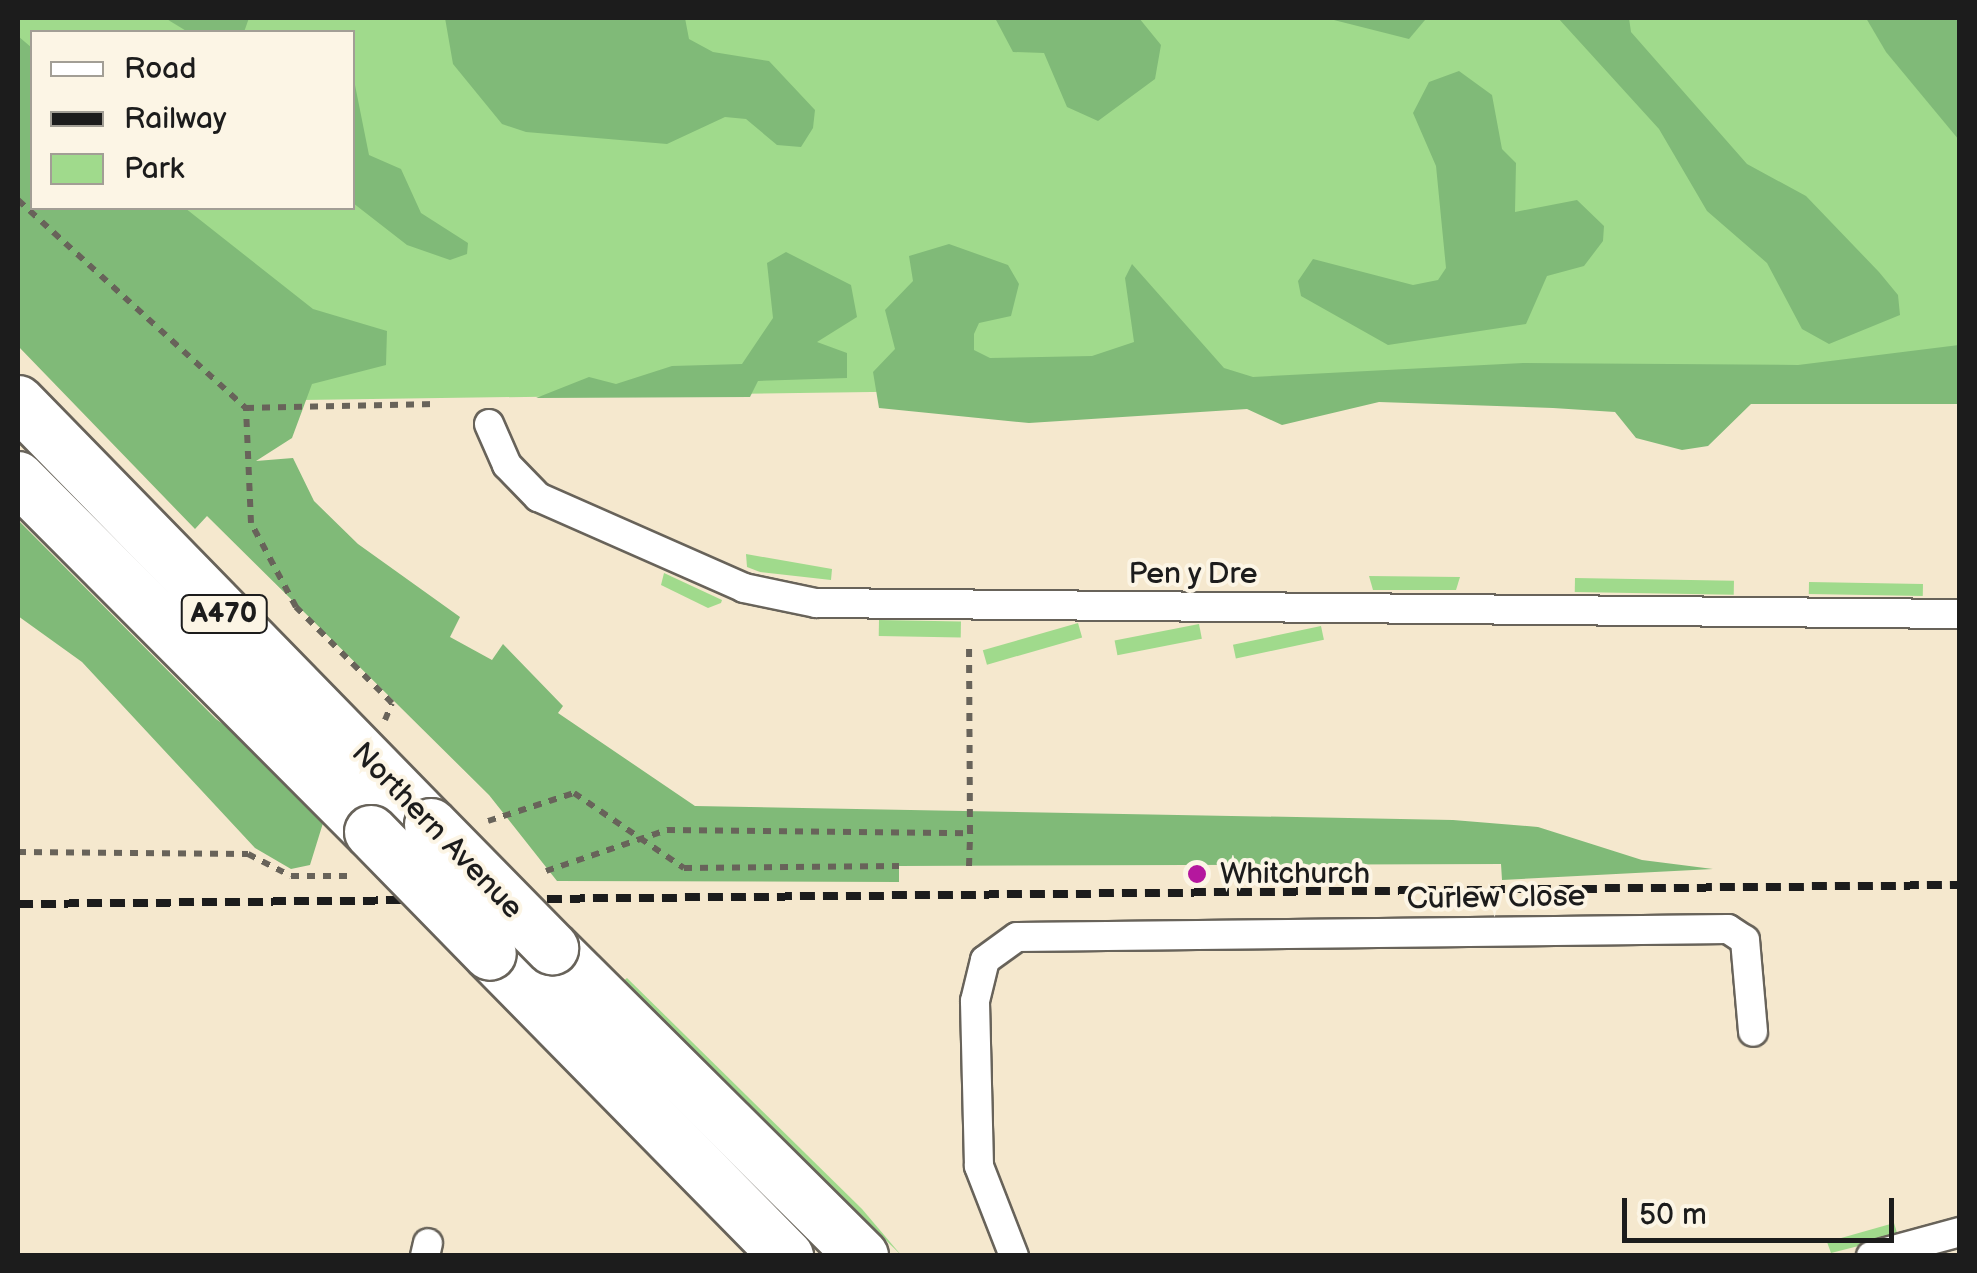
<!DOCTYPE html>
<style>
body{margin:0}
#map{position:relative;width:1977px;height:1273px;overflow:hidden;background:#f5e8ce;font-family:"Balsamiq Sans",sans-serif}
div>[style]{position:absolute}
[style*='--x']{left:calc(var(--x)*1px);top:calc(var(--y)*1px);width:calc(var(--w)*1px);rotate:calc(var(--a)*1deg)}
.green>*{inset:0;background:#a0da8c;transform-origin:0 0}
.forest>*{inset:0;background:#80ba78}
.path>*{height:6px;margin-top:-3px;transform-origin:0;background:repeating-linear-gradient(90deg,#68635a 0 8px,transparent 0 16px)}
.roads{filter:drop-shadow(2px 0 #68635a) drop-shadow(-2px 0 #68635a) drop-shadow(0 2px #68635a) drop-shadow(0 -2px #68635a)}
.street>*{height:28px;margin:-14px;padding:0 14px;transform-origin:14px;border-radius:14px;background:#fff}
.highway>*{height:52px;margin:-26px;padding:0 26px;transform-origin:26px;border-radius:26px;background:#fff}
.rail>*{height:8px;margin-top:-4px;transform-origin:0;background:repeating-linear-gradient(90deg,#1c1c1c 0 15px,transparent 0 23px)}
.bridges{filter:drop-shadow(2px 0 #68635a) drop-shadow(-2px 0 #68635a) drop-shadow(0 2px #68635a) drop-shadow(0 -2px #68635a)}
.highway-bridge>*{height:52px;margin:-26px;padding:0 26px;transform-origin:26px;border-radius:26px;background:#fff}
.dots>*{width:28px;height:28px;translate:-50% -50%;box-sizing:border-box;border:5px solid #fcf5e5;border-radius:50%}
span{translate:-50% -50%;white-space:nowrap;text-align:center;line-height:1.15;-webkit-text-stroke:8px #fcf5e5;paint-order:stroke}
.shield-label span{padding:2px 8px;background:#fcf5e5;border:2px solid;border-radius:8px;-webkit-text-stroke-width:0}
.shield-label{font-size:28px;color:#1c1c1c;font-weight:700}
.street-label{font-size:30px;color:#1c1c1c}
.poi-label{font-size:30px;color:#1c1c1c}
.left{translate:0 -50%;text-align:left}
.frame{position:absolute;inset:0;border:20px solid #1c1c1c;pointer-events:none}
.legend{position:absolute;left:30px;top:30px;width:325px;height:180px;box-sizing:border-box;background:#fcf5e5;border:2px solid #a29e95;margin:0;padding:12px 18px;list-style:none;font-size:30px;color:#1c1c1c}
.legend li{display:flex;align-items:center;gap:20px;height:50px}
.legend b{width:50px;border:2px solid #a29e95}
.scale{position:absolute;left:1622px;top:1198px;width:272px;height:45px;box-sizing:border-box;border:5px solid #1c1c1c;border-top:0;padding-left:12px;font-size:30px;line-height:35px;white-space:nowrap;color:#1c1c1c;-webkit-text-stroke:8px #fcf5e5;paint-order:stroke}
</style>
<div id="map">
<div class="green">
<div style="clip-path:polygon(evenodd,18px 18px,1959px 18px,1959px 377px,302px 400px,295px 415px,18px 320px,18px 18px,32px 32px,352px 32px,352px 208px,32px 208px,32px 32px)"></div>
<div style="clip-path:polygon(746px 554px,832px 569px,831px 580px,760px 572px,747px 567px)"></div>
<div style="clip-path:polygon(664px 573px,722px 600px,721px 603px,708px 608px,661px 585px)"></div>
<div style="clip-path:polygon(1369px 576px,1460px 577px,1456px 590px,1373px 590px)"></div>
<div style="left:1575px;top:578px;width:159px;height:14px;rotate:1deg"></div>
<div style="left:1809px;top:582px;width:114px;height:12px;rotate:1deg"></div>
<div style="left:879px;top:620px;width:82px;height:16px;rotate:1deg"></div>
<div style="left:1078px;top:623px;width:15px;height:99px;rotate:74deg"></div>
<div style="left:1199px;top:624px;width:15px;height:86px;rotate:79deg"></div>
<div style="left:1321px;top:626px;width:14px;height:90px;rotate:78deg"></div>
<div style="clip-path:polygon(627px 978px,862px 1209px,901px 1255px,622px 982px)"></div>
<div style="clip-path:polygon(1894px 1223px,1898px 1236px,1831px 1253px,1827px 1242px)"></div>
</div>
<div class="forest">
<div style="clip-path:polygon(165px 18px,249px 18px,244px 32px,188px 32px)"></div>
<div style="clip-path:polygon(445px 18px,685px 18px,689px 39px,713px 52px,769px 61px,815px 110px,813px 128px,801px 147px,777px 145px,746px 119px,725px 117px,667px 144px,526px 132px,502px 124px,453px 64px)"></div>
<div style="clip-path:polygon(995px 18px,1139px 18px,1161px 45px,1155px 79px,1098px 121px,1067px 107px,1044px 53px,1013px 52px)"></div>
<div style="clip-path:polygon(1326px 18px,1425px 18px,1425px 20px,1409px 39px)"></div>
<div style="clip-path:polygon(1558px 18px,1629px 18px,1631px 32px,1747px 164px,1806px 196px,1879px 272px,1898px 295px,1900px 315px,1829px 344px,1802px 329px,1767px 263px,1707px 211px,1659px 129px)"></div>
<div style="clip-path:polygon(1866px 18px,1959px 18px,1959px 140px,1886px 52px)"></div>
<div style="clip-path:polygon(18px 36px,32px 48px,32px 208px,185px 208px,313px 309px,387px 331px,386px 365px,312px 384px,292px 438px,256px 461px,293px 458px,314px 501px,358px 544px,460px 617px,450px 637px,492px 660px,503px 644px,563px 706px,558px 713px,695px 806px,1453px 820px,1538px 827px,1642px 860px,1713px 869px,1502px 880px,1501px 864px,899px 866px,899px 882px,557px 881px,489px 795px,207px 516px,195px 529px,18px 346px)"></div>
<div style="clip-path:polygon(1459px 71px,1492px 95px,1502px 149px,1516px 163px,1515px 212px,1577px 200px,1604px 226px,1603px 241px,1584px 266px,1547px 276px,1526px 324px,1388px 345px,1301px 296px,1298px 281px,1313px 259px,1413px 285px,1438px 280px,1446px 268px,1436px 166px,1413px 113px,1429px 82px)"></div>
<div style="clip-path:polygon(353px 75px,369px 155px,401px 169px,421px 213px,468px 243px,467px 254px,450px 260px,407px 245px,353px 203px)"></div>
<div style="clip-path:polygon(949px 244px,1008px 265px,1019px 284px,1011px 316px,979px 323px,974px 334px,974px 350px,990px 358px,1092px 356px,1134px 342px,1125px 278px,1132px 264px,1224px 368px,1253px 377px,1523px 363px,1798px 365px,1959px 345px,1959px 404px,1751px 404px,1708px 446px,1682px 450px,1636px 438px,1615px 412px,1553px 408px,1379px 402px,1282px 425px,1247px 409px,1029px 423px,879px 408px,873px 372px,895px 349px,885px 310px,913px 281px,909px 256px)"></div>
<div style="clip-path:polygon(786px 252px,851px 285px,857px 317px,817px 342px,847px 353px,847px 378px,758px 381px,750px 397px,536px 398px,589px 377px,616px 384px,672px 366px,742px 364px,773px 318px,767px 263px)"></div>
<div style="clip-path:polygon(18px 520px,216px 719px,287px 771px,323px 823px,310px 865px,291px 869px,255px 848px,82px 662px,18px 616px)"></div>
</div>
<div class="path">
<div style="--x:18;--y:200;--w:309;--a:42.4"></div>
<div style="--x:385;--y:720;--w:18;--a:-68"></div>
<div style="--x:392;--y:703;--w:136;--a:-135"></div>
<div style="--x:296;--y:607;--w:95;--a:-118.2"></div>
<div style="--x:251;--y:523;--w:115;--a:-92.5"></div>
<div style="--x:246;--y:408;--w:190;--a:-1.2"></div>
<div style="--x:488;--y:821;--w:90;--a:-18"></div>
<div style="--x:574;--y:793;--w:133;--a:34.3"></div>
<div style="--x:684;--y:868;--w:215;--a:-0.5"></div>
<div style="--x:18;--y:852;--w:230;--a:0.5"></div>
<div style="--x:248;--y:854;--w:48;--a:27.1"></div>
<div style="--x:291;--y:876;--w:61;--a:0"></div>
<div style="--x:969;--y:866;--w:33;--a:-88"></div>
<div style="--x:546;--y:871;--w:128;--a:-18.7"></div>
<div style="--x:667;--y:830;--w:303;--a:0.6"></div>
<div style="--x:970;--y:833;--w:192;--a:-90.3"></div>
</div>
<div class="roads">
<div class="street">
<div style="--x:489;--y:424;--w:45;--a:66.3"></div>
<div style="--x:507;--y:465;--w:45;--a:45.9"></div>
<div style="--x:538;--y:497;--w:225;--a:23.8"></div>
<div style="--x:744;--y:588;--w:74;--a:11.8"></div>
<div style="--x:816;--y:603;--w:1144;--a:0.55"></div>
<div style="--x:425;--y:1256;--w:13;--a:-77"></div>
<div style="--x:1014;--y:1256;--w:97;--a:-111.3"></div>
<div style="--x:979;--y:1166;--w:165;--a:-91.4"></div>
<div style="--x:975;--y:1001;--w:42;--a:-76.3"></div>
<div style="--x:985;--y:960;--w:39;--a:-36"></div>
<div style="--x:1017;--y:937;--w:711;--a:-0.64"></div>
<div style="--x:1728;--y:929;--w:20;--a:33"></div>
<div style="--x:1745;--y:940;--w:92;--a:85"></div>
<div style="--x:1871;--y:1256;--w:92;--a:-15.1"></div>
</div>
<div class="highway">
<div style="--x:18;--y:402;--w:591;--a:45.69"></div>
<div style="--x:18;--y:478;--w:500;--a:45.1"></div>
<div style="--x:552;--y:948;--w:437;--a:44.8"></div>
<div style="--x:490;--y:954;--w:424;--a:45.5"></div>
</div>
</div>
<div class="rail">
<div style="--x:18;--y:904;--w:1942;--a:-0.56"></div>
</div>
<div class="bridges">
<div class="highway-bridge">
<div style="--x:431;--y:825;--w:173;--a:45.5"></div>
<div style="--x:371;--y:832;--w:170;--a:45.7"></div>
</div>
</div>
<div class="dots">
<div style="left:1197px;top:874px;background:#b5179e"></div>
</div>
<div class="shield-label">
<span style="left:224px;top:614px">A470</span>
</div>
<div class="street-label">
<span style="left:1193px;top:574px">Pen y Dre</span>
<span style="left:437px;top:831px;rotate:46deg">Northern Avenue</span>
<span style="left:1496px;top:898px;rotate:-1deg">Curlew Close</span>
</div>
<div class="poi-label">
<span class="left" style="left:1220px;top:874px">Whitchurch</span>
</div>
<div class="frame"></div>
<ul class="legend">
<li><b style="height:12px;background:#fff"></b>Road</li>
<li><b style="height:12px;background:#1c1c1c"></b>Railway</li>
<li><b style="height:28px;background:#a0da8c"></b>Park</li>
</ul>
<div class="scale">50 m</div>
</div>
